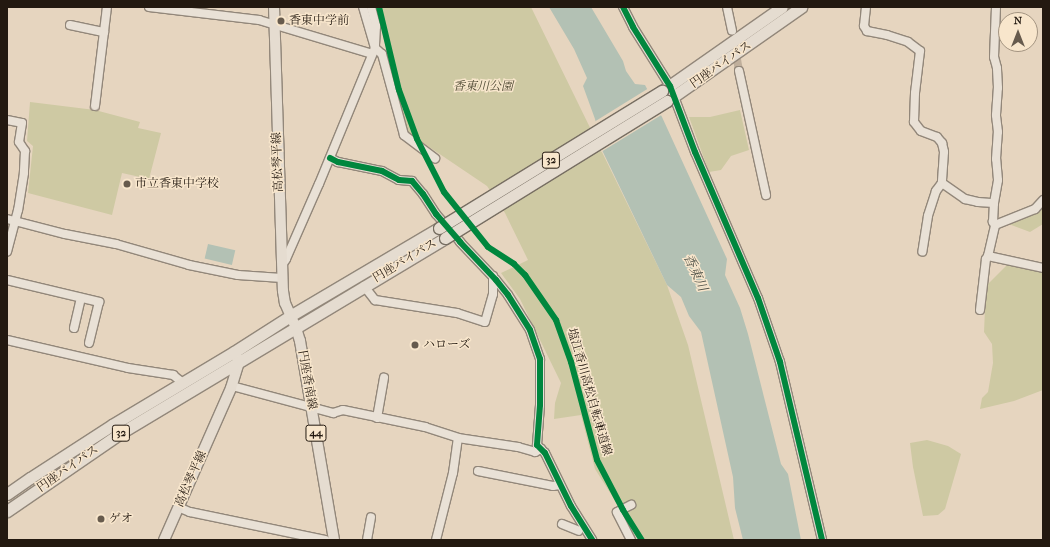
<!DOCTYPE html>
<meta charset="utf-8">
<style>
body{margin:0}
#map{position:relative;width:1050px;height:547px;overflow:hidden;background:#e6d5bf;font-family:"IM FELL French Canon","Noto Serif JP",serif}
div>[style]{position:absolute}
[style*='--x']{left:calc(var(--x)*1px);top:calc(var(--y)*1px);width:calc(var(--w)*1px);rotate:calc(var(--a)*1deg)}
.green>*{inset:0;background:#cec9a3}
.water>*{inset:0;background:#b3c1b4;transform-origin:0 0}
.pier>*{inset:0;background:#e6d5bf}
.minor-tunnel>*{height:8px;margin-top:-4px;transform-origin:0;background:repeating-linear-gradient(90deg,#bfaf9c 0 8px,transparent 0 12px)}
.roads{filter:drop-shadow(1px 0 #92877a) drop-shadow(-1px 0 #92877a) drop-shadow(0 1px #92877a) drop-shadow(0 -1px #92877a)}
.minor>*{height:8px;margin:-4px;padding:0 4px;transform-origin:4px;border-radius:4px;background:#e9e1d6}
.major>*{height:10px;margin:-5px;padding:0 5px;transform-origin:5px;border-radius:5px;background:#e5dcd0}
.highway>*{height:11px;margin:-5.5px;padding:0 5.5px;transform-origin:5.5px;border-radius:5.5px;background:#e5dcd0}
.bridges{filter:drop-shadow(1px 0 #776e62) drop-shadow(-1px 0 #776e62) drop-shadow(0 1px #776e62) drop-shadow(0 -1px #776e62)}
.highway-bridge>*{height:11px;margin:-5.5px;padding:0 5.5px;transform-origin:5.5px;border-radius:5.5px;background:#e5dcd0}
.cycleway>*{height:6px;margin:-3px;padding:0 3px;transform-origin:3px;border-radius:3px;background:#00873e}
.dots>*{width:11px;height:11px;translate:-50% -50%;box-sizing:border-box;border:2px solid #f8e6cc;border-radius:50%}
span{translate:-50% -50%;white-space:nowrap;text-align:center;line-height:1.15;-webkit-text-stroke:3px #f8e6cc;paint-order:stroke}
.shield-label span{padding:1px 3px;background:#f8e6cc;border:1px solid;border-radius:3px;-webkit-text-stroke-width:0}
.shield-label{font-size:11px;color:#231910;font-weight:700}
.poi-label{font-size:12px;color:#231910}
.left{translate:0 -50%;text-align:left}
.street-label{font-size:12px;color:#231910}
.park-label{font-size:12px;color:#504b35;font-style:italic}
.water-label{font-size:13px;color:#4e5148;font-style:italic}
.frame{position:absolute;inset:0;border:8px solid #231910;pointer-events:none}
.north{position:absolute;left:998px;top:12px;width:40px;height:40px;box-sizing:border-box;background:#f8e6cc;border:1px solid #a39481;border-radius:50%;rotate:0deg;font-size:11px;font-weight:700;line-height:16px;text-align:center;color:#231910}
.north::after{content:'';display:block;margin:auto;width:14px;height:18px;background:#675b4d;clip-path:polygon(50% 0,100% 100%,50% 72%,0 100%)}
</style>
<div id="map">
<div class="green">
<div style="clip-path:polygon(376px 7px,531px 7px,667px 285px,688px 345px,734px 540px,640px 540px,595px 469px,581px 415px,554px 419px,555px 403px,561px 383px,520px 299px,501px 273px,528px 260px,505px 213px,487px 186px,407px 132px)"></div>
<div style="clip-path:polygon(30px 102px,95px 110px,140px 122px,138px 128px,161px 133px,149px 179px,122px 173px,112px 215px,28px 193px,33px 146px,27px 141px)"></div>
<div style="clip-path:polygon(740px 110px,749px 150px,731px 156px,721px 170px,709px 172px,689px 117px,710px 117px)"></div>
<div style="clip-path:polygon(1043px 208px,1043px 224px,1030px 232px,1006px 223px,1037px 214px)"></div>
<div style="clip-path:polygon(1008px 264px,1043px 272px,1043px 390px,1014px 401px,980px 409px,982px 398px,988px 392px,993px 363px,992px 344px,984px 332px,986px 286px)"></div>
<div style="clip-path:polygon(927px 440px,948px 446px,961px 454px,945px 509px,938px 515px,923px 516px,913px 467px,910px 443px)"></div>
</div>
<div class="water">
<div style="clip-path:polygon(549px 7px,591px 7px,623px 61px,626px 71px,635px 84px,645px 85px,662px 117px,727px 259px,725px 275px,740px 308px,748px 334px,781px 464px,788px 474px,801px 540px,743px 540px,735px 508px,733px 477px,701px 332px,689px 316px,681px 297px,667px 285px,602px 150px,595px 119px,583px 86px,587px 78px,574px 49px)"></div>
<div style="left:208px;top:244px;width:28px;height:15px;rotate:13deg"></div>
</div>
<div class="pier">
<div style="clip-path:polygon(649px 88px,663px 114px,601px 152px,594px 122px)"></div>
</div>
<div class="minor-tunnel">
<div style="--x:735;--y:48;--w:23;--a:80"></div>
</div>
<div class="roads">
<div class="minor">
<div style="--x:149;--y:7;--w:111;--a:6.7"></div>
<div style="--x:259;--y:20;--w:118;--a:16.7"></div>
<div style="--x:371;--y:7;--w:20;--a:75"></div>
<div style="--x:376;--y:26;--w:22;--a:93"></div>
<div style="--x:375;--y:48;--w:9;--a:41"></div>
<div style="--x:382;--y:54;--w:84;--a:74.8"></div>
<div style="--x:404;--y:135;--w:39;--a:37"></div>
<div style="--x:623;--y:7;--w:22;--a:63"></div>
<div style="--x:633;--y:27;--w:70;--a:57.9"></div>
<div style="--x:670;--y:86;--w:71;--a:69.3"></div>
<div style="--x:695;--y:152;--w:159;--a:66.7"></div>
<div style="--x:758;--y:298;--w:68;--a:71"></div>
<div style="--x:780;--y:362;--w:183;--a:76.7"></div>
<div style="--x:727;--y:7;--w:24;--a:78"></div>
<div style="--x:866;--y:7;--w:19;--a:96"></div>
<div style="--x:864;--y:26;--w:6;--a:59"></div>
<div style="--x:867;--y:31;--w:20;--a:11"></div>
<div style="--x:887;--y:35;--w:22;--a:18"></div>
<div style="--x:908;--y:42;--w:15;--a:37"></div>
<div style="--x:920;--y:51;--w:42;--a:96.8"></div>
<div style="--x:915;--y:93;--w:29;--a:92"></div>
<div style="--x:914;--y:122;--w:11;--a:52"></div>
<div style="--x:921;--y:131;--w:17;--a:21"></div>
<div style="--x:937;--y:137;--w:8;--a:50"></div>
<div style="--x:942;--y:143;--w:9;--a:77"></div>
<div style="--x:944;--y:152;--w:31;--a:94"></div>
<div style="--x:942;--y:183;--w:10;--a:127"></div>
<div style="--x:936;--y:191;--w:26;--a:108"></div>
<div style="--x:928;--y:216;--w:36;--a:99"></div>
<div style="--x:70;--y:25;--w:35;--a:12"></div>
<div style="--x:739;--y:71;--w:127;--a:77.7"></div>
<div style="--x:95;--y:106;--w:100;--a:-83.1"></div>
<div style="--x:7;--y:120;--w:15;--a:11"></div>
<div style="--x:22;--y:123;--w:19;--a:99"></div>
<div style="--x:19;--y:142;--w:11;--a:56"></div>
<div style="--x:25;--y:151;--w:22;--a:93"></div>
<div style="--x:24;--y:173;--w:37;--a:99"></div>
<div style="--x:18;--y:210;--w:43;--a:104.7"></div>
<div style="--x:330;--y:158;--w:9;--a:27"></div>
<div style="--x:338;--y:162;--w:45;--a:11.6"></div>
<div style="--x:382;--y:171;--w:19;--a:28"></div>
<div style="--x:399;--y:180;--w:13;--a:4"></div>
<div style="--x:412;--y:181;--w:17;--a:50"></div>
<div style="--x:423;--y:194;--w:24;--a:57"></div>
<div style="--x:436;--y:214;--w:37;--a:49"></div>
<div style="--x:460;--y:242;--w:52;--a:46.5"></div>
<div style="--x:496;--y:280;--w:19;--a:51"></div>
<div style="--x:508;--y:295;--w:41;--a:57.8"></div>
<div style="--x:530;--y:330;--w:31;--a:71"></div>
<div style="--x:540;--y:359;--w:46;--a:90"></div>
<div style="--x:540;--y:405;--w:40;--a:94.3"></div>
<div style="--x:537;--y:445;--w:11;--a:45"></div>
<div style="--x:545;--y:453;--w:59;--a:63.9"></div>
<div style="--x:571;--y:506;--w:40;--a:58"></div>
<div style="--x:942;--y:183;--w:28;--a:35"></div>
<div style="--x:965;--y:199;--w:13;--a:13"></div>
<div style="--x:978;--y:202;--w:16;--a:4"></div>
<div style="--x:7;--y:219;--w:60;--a:14.5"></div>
<div style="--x:65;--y:234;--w:52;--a:11.1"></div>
<div style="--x:116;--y:244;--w:76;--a:16"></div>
<div style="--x:189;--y:265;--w:50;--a:11.5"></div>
<div style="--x:238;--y:275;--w:44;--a:3.9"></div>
<div style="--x:995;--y:225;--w:43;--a:-21.8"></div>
<div style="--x:1035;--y:209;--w:12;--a:-48"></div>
<div style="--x:988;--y:256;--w:56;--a:12.3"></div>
<div style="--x:282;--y:265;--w:7;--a:-56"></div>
<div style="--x:286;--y:259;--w:82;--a:-66.3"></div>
<div style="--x:319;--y:184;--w:147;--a:-67.6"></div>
<div style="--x:375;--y:48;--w:43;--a:-106.3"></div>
<div style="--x:7;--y:280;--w:95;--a:13.4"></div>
<div style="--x:99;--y:302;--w:42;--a:103.7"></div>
<div style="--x:364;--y:286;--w:18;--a:52"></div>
<div style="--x:375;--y:300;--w:83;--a:9"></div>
<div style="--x:457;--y:313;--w:29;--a:18"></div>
<div style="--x:485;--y:322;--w:29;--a:-74"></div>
<div style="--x:493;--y:294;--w:18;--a:-90"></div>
<div style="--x:980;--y:310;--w:51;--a:-83.3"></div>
<div style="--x:986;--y:259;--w:4;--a:-56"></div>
<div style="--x:988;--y:256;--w:32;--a:-77"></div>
<div style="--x:995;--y:225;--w:4;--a:-124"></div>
<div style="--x:993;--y:222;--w:19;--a:-87"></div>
<div style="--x:994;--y:203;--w:23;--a:-80"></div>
<div style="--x:998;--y:180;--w:21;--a:-95"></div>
<div style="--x:996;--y:159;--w:27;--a:-86"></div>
<div style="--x:998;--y:132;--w:17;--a:-97"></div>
<div style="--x:996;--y:115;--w:27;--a:-86"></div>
<div style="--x:998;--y:88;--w:20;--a:-93"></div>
<div style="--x:997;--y:68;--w:11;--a:-105"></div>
<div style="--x:994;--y:57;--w:50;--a:-87.7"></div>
<div style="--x:74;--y:328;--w:31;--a:-77"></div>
<div style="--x:7;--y:340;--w:124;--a:13"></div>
<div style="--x:128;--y:368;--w:46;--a:8.8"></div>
<div style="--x:173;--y:375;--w:13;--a:39"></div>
<div style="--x:232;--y:386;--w:105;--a:15"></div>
<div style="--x:333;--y:413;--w:10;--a:-17"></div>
<div style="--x:343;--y:410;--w:84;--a:11.7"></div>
<div style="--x:425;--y:427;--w:35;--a:18"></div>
<div style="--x:458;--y:438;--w:61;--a:8.5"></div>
<div style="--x:518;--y:447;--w:18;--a:16"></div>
<div style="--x:535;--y:452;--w:7;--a:-27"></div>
<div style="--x:377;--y:418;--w:41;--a:-80.1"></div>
<div style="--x:478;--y:471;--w:76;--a:11.3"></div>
<div style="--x:553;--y:486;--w:7;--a:-8"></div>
<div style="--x:178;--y:507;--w:13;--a:23"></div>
<div style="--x:190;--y:512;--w:138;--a:11.7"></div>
<div style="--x:562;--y:524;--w:18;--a:22"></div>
<div style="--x:367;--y:540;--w:23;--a:-80"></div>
<div style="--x:436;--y:540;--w:69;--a:-75.8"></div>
<div style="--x:453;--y:473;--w:35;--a:-82"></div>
<div style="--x:631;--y:540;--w:31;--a:-117"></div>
<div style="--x:617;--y:512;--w:16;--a:-27"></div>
</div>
<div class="major">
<div style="--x:274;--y:7;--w:284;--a:88.2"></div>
<div style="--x:283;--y:291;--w:12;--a:81"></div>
<div style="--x:285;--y:303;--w:27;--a:66"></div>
<div style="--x:296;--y:328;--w:14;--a:73"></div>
<div style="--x:300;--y:341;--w:202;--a:80.3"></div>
<div style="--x:164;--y:540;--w:166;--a:-66.2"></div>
<div style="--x:231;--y:388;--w:27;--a:-73"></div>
<div style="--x:239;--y:362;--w:5;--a:-112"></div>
</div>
<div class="highway">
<div style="--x:662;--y:91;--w:146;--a:-35"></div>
<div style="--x:667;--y:101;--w:164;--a:-35"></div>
<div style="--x:7;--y:494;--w:28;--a:-35"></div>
<div style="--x:30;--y:478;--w:98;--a:-32.9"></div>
<div style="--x:112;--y:425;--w:142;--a:-30.9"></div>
<div style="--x:234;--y:352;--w:67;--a:-32.7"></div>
<div style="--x:290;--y:316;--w:173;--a:-30.6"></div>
<div style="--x:7;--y:511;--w:136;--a:-34.5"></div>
<div style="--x:119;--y:434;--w:380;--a:-31"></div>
</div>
</div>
<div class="bridges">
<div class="highway-bridge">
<div style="--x:439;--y:228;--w:262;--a:-31.6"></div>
<div style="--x:445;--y:238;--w:261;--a:-31.7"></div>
</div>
</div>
<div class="cycleway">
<div style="--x:379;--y:7;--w:85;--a:76.5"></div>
<div style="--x:399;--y:90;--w:52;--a:69.8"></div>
<div style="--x:417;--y:139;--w:59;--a:63"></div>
<div style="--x:444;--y:192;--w:70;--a:51.3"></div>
<div style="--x:488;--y:247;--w:31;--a:33"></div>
<div style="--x:514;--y:264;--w:16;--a:45"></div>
<div style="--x:525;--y:275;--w:55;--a:55.4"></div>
<div style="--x:556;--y:320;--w:45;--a:70.3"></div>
<div style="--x:571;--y:362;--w:101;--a:75.1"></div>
<div style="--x:597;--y:460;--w:56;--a:62.5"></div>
<div style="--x:623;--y:510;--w:36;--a:58"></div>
<div style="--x:623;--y:7;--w:22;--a:63"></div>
<div style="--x:633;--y:27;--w:70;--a:57.9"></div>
<div style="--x:670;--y:86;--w:71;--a:69.3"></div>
<div style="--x:695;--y:152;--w:159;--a:66.7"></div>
<div style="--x:758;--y:298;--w:68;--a:71"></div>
<div style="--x:780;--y:362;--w:183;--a:76.7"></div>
<div style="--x:330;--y:158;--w:9;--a:27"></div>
<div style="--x:338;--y:162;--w:45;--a:11.6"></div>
<div style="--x:382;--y:171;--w:19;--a:28"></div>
<div style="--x:399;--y:180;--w:13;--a:4"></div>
<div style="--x:412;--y:181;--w:17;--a:50"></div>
<div style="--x:423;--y:194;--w:24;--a:57"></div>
<div style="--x:436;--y:214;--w:37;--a:49"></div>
<div style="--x:460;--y:242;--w:52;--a:46.5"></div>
<div style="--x:496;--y:280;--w:19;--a:51"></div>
<div style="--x:508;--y:295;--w:41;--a:57.8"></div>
<div style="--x:530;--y:330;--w:31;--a:71"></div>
<div style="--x:540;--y:359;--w:46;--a:90"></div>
<div style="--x:540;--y:405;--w:40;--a:94.3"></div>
<div style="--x:537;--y:445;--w:11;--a:45"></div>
<div style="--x:545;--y:453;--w:59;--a:63.9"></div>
<div style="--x:571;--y:506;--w:40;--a:58"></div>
</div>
<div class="dots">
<div style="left:281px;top:21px;background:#675b4d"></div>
<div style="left:127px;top:184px;background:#675b4d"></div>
<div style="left:415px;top:345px;background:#675b4d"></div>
<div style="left:101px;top:519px;background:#675b4d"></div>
</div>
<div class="shield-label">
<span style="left:551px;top:160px">32</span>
<span style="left:121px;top:433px">32</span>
<span style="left:316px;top:433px">44</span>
</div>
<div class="poi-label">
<span class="left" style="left:289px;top:21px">香東中学前</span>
<span class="left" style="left:135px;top:184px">市立香東中学校</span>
<span class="left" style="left:423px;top:345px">ハローズ</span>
<span class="left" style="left:109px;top:519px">ゲオ</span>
</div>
<div class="street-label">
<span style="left:721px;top:65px;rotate:-35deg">円座バイパス</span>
<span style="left:278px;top:162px;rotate:-92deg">高松琴平線</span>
<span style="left:405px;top:261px;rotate:-31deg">円座バイパス</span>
<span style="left:307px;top:380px;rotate:80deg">円座香南線</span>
<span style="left:589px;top:392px;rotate:74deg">塩江香川高松自転車道線</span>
<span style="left:68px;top:469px;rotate:-35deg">円座バイパス</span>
<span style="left:191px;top:479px;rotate:-66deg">高松琴平線</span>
</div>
<div class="park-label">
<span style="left:483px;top:87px">香東川公園</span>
</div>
<div class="water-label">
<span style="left:695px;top:273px;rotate:66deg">香東川</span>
</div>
<div class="frame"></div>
<div class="north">N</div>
</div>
